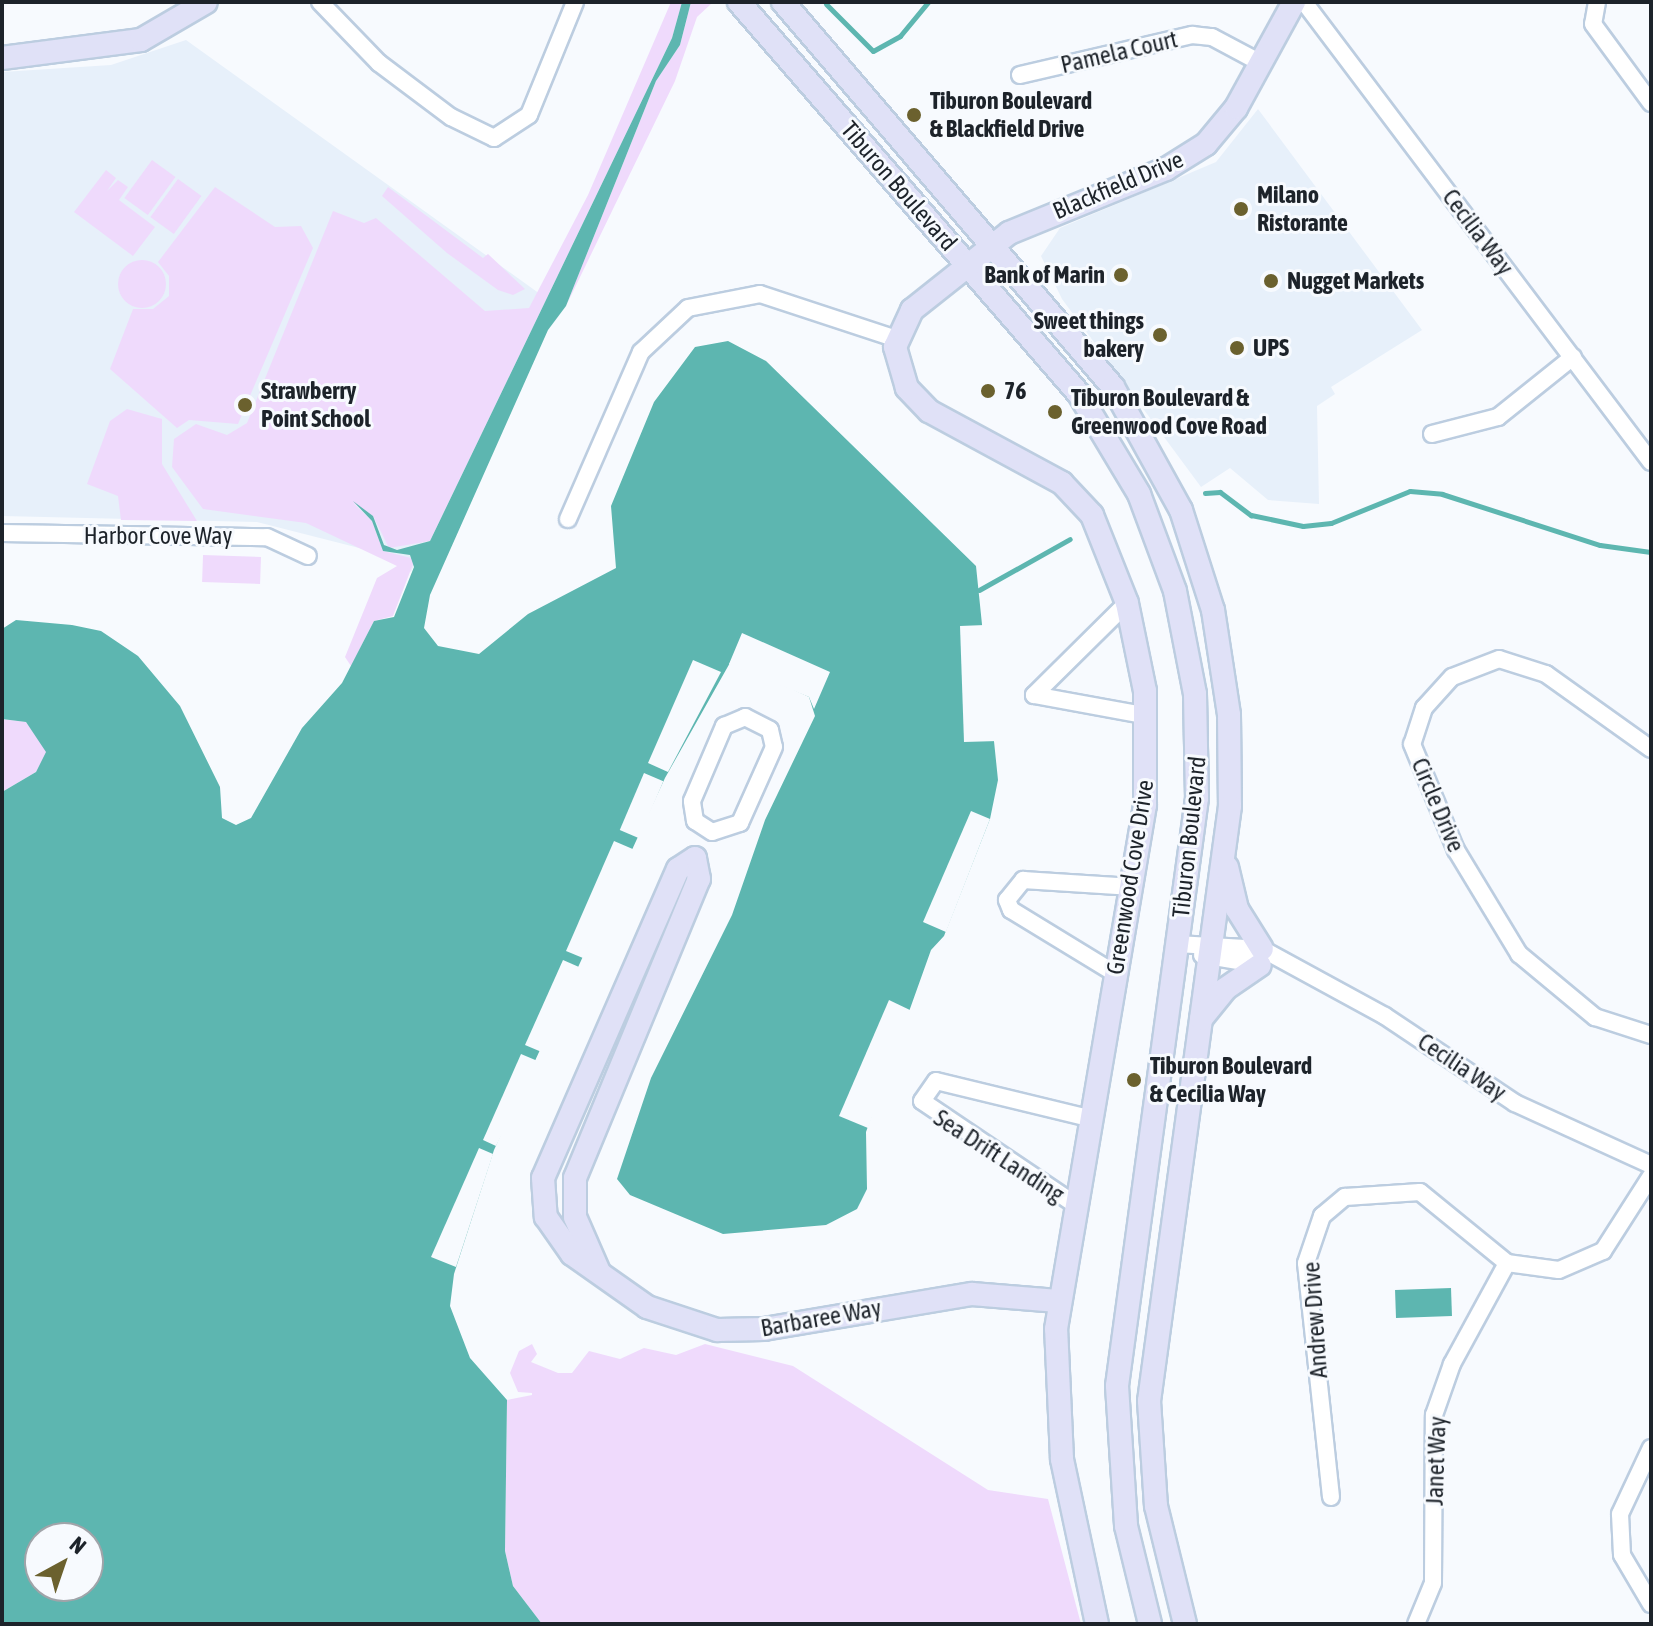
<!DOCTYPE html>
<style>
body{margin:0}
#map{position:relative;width:1653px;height:1626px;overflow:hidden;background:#f7fafe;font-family:"Asap Condensed",sans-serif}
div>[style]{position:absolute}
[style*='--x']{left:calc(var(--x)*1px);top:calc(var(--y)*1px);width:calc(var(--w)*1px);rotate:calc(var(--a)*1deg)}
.built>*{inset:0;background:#e7f0fa}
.green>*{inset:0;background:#efdafc;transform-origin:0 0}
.round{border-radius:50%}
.water>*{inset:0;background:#5db6b0;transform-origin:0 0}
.pier>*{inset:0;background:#f7fafe;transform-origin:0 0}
.stream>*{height:5px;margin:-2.5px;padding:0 2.5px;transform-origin:2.5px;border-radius:2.5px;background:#5db6b0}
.roads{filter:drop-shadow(2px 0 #bccde0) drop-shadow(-2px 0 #bccde0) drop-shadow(0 2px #bccde0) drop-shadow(0 -2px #bccde0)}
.street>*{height:16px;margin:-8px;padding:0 8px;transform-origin:8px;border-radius:8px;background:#fff}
.secondary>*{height:22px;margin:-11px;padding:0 11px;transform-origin:11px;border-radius:11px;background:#e0e1f7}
.dots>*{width:22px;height:22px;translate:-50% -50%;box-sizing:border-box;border:4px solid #f7fafe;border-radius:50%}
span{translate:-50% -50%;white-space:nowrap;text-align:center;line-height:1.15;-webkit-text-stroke:6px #f7fafe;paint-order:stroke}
.street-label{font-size:24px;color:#1d232a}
.poi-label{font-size:24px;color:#1d232a;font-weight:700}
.left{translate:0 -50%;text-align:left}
.right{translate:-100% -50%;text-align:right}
.frame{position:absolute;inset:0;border:4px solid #1d232a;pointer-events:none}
.north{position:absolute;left:24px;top:1522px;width:80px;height:80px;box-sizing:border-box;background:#f7fafe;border:2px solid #a0a4a9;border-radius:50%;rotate:40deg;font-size:22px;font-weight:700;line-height:32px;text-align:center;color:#1d232a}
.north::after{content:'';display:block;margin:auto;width:28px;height:36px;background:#6b612e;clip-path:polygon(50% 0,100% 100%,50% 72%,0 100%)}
</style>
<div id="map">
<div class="built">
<div style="clip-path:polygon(186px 40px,540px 294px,411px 572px,367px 550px,257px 522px,2px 516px,2px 72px,111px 65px)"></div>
<div style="clip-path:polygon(1258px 109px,1422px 330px,1331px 387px,1335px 394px,1317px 406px,1319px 504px,1268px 500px,1230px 468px,1201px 487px,1062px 299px,1041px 256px,1060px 228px,1216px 162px)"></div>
</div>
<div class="green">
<div style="clip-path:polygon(671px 2px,682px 2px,672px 38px,430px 541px,389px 548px,373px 516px,353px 503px,372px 521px,383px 551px,415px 559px,393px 616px,374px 621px,351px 666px,345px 657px,377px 578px,397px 566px,306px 523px,203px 509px,172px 467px,174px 439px,196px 424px,227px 435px,247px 423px,333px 211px,364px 223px,376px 218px,485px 311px,529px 308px,588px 195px)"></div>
<div style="clip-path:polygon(691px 2px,711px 4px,697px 17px,675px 81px,566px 306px,656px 81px,680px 45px)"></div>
<div style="left:152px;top:160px;width:29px;height:47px;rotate:36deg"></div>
<div style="clip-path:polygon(106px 170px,116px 178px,107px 191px,118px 180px,128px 187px,119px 200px,155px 227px,133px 256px,74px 212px)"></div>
<div style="left:178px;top:179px;width:29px;height:47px;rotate:36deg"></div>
<div style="clip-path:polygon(215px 187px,275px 227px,301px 226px,313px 248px,238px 424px,189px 420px,177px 428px,110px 369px,133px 309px,153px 309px,169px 296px,169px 276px,158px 262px)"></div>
<div style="clip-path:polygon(388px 187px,483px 258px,488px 254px,525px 289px,513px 295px,498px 290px,447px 253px,382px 196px)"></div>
<div class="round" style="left:118px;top:260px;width:48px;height:48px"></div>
<div style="clip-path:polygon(127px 409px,162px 419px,162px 464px,197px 521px,121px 520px,118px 496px,87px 484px,110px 421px)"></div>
<div style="left:261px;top:557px;width:27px;height:58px;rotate:92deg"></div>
<div style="clip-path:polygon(2px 719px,26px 722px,47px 752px,36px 772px,2px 792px)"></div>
<div style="clip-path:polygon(532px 1344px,537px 1354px,531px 1362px,558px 1373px,572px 1373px,589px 1351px,620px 1359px,644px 1348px,676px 1355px,705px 1344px,793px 1366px,988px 1490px,1048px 1499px,1081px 1624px,542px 1624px,513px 1586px,505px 1551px,507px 1400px,532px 1395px,532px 1393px,518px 1392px,510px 1373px,519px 1351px)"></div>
</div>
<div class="water">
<div style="clip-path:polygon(evenodd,682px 2px,691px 2px,680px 45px,656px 81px,566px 306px,548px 330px,430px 595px,424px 628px,438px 646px,479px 654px,528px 614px,616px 568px,611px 506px,654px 402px,695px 347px,728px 341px,766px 361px,976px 566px,998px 780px,990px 819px,944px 936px,931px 950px,866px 1132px,867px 1189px,857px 1209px,826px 1225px,723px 1234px,630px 1195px,617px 1179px,651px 1078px,732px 915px,765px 820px,815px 716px,809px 697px,731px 661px,665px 778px,494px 1150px,454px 1274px,450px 1306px,470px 1358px,507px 1400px,505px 1551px,513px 1586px,542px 1624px,2px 1624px,2px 792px,36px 772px,46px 752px,26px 722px,2px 719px,2px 629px,16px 620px,72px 625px,101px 631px,138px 656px,180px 706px,220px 787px,222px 818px,236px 825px,251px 818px,302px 728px,342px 683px,374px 621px,394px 617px,414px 567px,410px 555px,383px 551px,372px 521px,353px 501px,373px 516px,384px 545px,397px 550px,430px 541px,672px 38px,682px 2px,40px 1538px,88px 1538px,88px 1586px,40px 1586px,40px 1538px)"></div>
<div style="left:1451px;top:1288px;width:28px;height:56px;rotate:88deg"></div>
</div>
<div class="pier">
<div style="clip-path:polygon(985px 625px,998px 741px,964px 742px,960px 626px)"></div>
<div style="clip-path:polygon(742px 633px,830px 672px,814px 709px,809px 697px,729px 664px)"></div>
<div style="clip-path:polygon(693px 660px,721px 672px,668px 772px,648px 763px)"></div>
<div style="left:644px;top:773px;width:21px;height:62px;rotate:23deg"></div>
<div style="clip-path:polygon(971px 811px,990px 819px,946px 932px,923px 922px)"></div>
<div style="clip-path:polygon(614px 841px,635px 850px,583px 958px,566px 951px)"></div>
<div style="clip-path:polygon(563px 960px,579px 967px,544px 1053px,525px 1045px)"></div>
<div style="clip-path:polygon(889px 1000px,912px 1011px,868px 1128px,839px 1116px)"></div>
<div style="clip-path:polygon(521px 1054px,540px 1062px,496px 1146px,483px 1140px)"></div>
<div style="clip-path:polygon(479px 1148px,493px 1154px,456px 1267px,431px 1257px)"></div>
</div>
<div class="stream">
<div style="--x:826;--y:4;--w:66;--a:45"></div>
<div style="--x:873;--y:51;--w:31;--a:-29"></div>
<div style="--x:900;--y:36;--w:44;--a:-50.5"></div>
<div style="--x:1205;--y:493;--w:15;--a:-4"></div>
<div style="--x:1220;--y:492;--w:39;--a:37"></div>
<div style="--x:1251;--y:515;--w:53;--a:11.9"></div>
<div style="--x:1303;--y:526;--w:28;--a:-6"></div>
<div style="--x:1331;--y:523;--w:85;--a:-22.1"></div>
<div style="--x:1410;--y:491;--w:32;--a:5"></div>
<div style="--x:1442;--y:494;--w:166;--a:17.9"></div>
<div style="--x:1600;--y:545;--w:51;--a:7.8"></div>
<div style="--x:979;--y:590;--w:104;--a:-29.3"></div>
</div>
<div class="roads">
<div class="street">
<div style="--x:320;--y:2;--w:85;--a:46"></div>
<div style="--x:379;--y:63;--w:90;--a:36.9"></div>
<div style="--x:451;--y:117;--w:48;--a:26"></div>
<div style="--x:494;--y:138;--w:42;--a:-33.3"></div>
<div style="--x:529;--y:115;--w:122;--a:-67.8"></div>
<div style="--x:1304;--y:2;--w:576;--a:52.97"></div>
<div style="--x:1597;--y:2;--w:22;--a:100"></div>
<div style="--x:1593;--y:24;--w:98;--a:53.7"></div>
<div style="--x:1020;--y:75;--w:177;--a:-13.1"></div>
<div style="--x:1192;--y:35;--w:20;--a:6"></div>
<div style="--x:1212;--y:37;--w:55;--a:28"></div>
<div style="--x:1432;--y:434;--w:68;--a:-14.4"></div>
<div style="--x:1498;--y:417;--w:96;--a:-38.7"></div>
<div style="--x:568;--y:519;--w:182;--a:-66.4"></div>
<div style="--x:641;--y:352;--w:64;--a:-43.1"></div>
<div style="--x:688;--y:308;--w:73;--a:-11"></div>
<div style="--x:760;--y:294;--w:144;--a:18.2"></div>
<div style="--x:2;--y:533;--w:265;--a:0.9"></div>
<div style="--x:267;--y:537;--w:45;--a:24.9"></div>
<div style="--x:1127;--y:603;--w:131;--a:135.3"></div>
<div style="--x:1034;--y:695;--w:116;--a:10.4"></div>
<div style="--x:745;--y:717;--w:28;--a:27"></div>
<div style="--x:770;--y:730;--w:17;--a:77"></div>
<div style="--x:774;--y:747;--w:83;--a:114.1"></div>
<div style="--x:740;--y:823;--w:29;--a:162"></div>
<div style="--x:712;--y:832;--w:20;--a:-147"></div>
<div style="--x:695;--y:821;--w:20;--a:-99"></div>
<div style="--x:692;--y:801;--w:82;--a:-66.9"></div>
<div style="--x:724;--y:726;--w:23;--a:-23"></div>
<div style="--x:1651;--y:749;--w:129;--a:-144.5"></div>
<div style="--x:1546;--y:674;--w:49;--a:-162.3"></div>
<div style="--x:1499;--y:659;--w:50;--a:159"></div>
<div style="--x:1452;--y:677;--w:42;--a:132.1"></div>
<div style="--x:1424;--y:708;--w:38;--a:108"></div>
<div style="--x:1412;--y:744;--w:115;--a:67.5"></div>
<div style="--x:1456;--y:850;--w:122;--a:58.8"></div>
<div style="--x:1519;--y:954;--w:99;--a:39.7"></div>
<div style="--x:1595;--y:1017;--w:59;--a:17.8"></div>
<div style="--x:1177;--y:944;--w:85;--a:3.4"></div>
<div style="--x:1262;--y:949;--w:140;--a:28.6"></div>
<div style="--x:1385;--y:1016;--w:156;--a:33.8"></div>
<div style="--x:1515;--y:1103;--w:149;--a:24.5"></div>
<div style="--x:1202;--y:955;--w:61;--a:9.5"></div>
<div style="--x:1116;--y:974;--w:123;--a:-148.6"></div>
<div style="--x:1011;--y:910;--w:11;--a:-112"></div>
<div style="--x:1007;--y:900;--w:26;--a:-51"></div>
<div style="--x:1023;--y:880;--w:110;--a:3.6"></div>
<div style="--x:1073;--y:1203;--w:182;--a:-146"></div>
<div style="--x:922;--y:1101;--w:24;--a:-55"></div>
<div style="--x:936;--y:1081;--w:157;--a:13.6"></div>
<div style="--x:1651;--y:1448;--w:73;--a:115.2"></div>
<div style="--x:1620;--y:1514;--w:41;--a:87.2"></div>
<div style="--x:1622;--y:1555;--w:57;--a:59.4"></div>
<div style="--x:1331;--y:1497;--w:235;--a:-96.1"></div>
<div style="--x:1306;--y:1263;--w:50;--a:-71.2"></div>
<div style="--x:1322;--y:1216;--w:30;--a:-40"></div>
<div style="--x:1345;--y:1197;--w:75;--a:-3.8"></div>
<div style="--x:1420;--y:1192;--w:112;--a:39.2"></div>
<div style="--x:1507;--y:1263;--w:52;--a:7.7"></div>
<div style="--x:1559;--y:1270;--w:48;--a:-23.4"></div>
<div style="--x:1603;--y:1251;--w:89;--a:-57.4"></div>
<div style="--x:1416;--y:1624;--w:44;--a:-67.5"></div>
<div style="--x:1433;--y:1583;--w:168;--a:-89.7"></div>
<div style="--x:1434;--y:1415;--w:54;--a:-70.6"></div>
<div style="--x:1452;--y:1364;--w:115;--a:-61.4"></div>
</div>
<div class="secondary">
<div style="--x:739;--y:2;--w:519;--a:49.06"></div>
<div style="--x:1079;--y:394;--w:117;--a:59"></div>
<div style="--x:1139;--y:494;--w:103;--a:69.6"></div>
<div style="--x:1175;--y:591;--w:105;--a:79"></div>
<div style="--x:1195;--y:694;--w:104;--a:88.9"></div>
<div style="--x:1197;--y:798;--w:593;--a:97.75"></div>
<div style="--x:1117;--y:1386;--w:140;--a:86.3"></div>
<div style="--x:1126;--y:1526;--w:101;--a:76.2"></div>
<div style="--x:783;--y:2;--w:507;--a:49.4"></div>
<div style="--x:1113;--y:387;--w:141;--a:61.1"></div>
<div style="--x:1181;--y:510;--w:105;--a:72.3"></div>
<div style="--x:1213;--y:610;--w:106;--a:81.3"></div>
<div style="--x:1229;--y:715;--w:91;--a:89.4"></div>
<div style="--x:1230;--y:806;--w:600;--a:97.75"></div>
<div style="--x:1149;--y:1401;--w:105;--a:86.2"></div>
<div style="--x:1156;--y:1506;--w:122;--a:76.2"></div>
<div style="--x:2;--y:58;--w:140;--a:-7.4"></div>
<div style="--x:141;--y:40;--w:75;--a:-30.3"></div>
<div style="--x:1227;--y:867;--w:43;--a:76.6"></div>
<div style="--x:1237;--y:909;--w:47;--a:58"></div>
<div style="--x:1201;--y:1019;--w:38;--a:-51"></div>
<div style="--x:1225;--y:989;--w:42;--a:-34.4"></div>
<div style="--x:599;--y:1272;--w:60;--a:-113.6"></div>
<div style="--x:575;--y:1217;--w:39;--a:-90"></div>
<div style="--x:575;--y:1178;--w:324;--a:-67.5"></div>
<div style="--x:699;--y:879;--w:21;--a:-101"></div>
<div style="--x:695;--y:858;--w:20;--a:147"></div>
<div style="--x:678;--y:869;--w:337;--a:113.6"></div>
<div style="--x:543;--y:1178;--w:39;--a:86"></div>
<div style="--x:546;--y:1217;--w:45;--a:54.9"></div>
<div style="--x:572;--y:1254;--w:92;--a:35.2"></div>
<div style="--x:647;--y:1307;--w:74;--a:18.2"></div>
<div style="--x:717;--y:1330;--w:47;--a:-1.2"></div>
<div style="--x:764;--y:1329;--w:211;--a:-9.6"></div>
<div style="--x:972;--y:1294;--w:86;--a:4.7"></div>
<div style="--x:1097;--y:1624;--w:169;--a:-102"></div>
<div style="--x:1062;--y:1459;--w:130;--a:-92.6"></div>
<div style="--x:1056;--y:1329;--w:532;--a:-80.36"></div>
<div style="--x:1145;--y:805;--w:114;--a:-90"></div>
<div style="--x:1145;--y:691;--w:90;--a:-101.6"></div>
<div style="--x:1127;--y:603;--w:95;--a:-111.7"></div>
<div style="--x:1092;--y:515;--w:44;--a:-133.2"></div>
<div style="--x:1062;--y:483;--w:151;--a:-151.6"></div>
<div style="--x:929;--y:411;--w:32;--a:-134"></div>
<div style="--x:907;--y:388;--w:43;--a:-106.3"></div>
<div style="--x:895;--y:347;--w:41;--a:-65.3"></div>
<div style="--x:912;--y:310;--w:124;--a:-38.4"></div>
<div style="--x:1009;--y:233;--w:170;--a:-22.2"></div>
<div style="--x:1166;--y:169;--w:47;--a:-32"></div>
<div style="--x:1206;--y:144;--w:47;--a:-50.2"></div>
<div style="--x:1236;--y:108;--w:121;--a:-61.3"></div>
</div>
</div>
<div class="dots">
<div style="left:914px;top:115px;background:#6b612e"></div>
<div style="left:1241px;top:209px;background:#6b612e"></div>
<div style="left:1121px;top:275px;background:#6b612e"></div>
<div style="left:1271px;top:281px;background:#6b612e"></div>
<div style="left:1160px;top:335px;background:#6b612e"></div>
<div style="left:1237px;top:348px;background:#6b612e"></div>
<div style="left:988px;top:391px;background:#6b612e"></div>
<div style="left:245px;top:405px;background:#6b612e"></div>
<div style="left:1055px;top:412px;background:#6b612e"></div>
<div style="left:1134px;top:1080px;background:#6b612e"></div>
</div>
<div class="street-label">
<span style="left:1119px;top:52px;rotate:-13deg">Pamela Court</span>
<span style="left:1118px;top:185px;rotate:-23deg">Blackfield Drive</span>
<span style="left:899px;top:186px;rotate:49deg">Tiburon Boulevard</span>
<span style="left:1478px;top:232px;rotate:53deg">Cecilia Way</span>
<span style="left:158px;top:536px">Harbor Cove Way</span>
<span style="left:1438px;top:805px;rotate:67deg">Circle Drive</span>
<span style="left:1189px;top:837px;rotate:-84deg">Tiburon Boulevard</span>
<span style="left:1130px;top:877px;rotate:-81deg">Greenwood Cove Drive</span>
<span style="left:1462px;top:1067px;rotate:34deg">Cecilia Way</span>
<span style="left:999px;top:1156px;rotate:33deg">Sea Drift Landing</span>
<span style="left:821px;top:1318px;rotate:-10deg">Barbaree Way</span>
<span style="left:1315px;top:1320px;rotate:-94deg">Andrew Drive</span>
<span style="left:1436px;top:1461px;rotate:-88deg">Janet Way</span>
</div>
<div class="poi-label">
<span class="left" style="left:930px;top:115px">Tiburon Boulevard<br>&amp; Blackfield Drive</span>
<span class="left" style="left:1257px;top:209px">Milano<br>Ristorante</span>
<span class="right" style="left:1105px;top:275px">Bank of Marin</span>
<span class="left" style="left:1287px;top:281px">Nugget Markets</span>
<span class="right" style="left:1144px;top:335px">Sweet things<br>bakery</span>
<span class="left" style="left:1253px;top:348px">UPS</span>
<span class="left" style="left:261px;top:405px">Strawberry<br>Point School</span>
<span class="left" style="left:1004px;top:391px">76</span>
<span class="left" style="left:1071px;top:412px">Tiburon Boulevard &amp;<br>Greenwood Cove Road</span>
<span class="left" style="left:1150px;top:1080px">Tiburon Boulevard<br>&amp; Cecilia Way</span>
</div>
<div class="frame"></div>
<div class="north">N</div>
</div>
